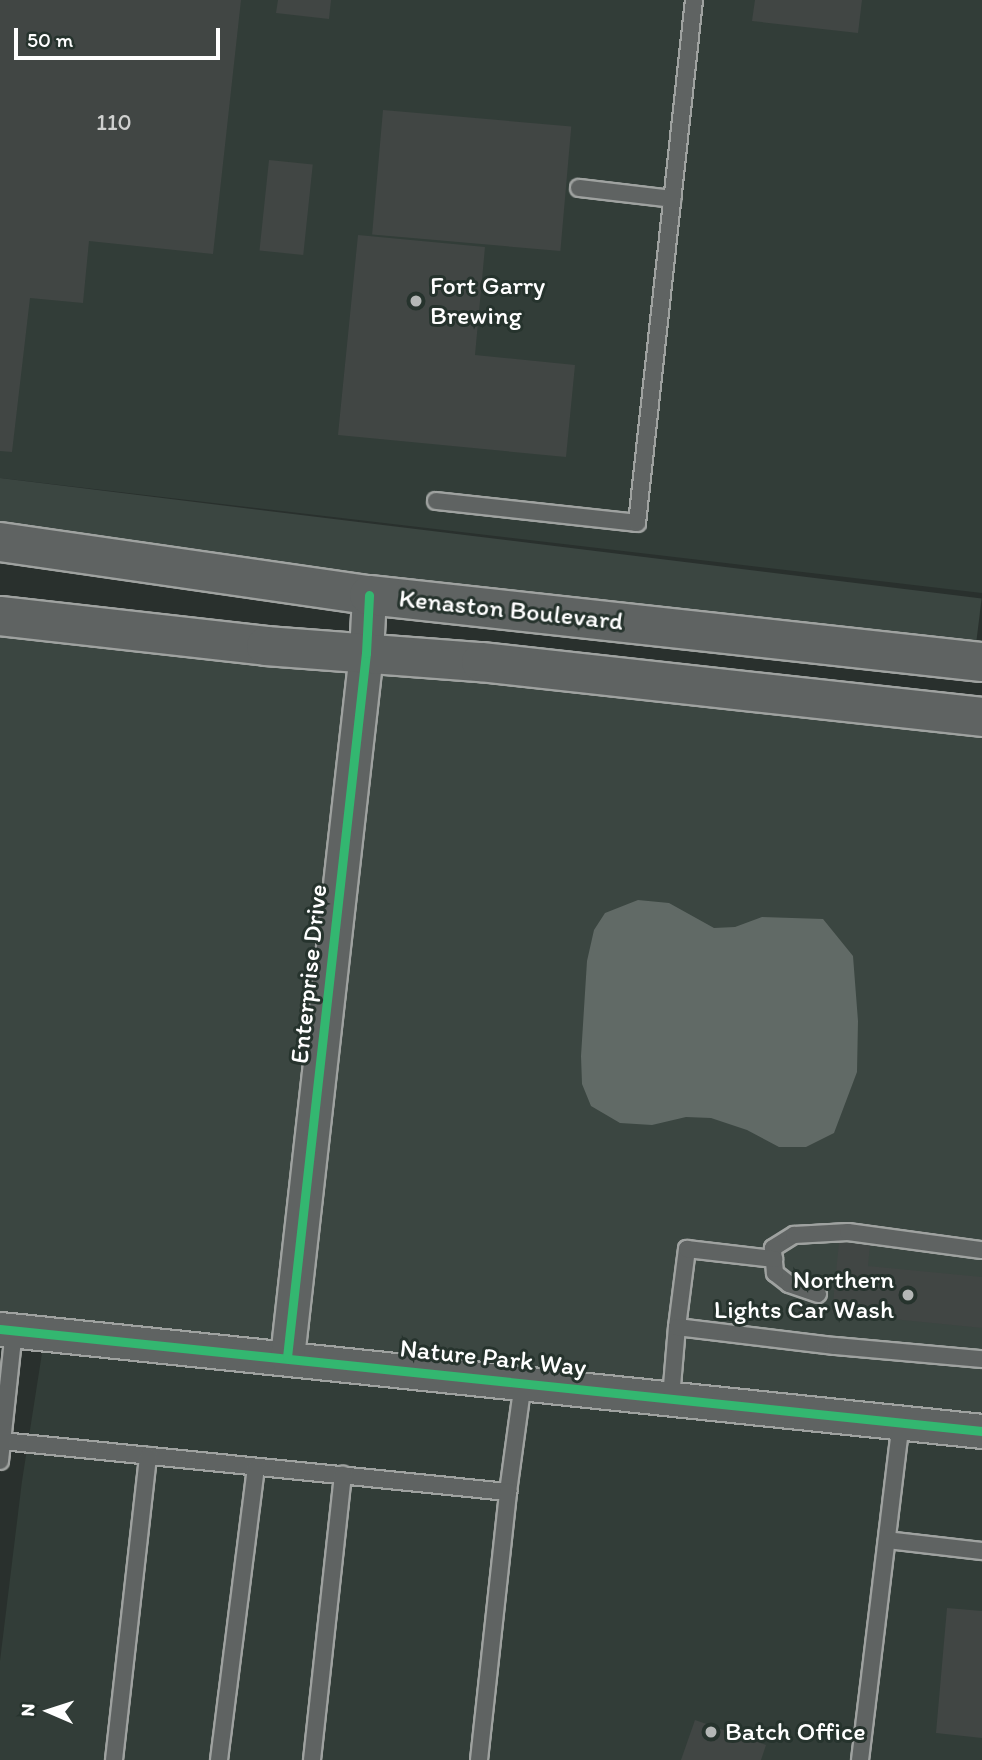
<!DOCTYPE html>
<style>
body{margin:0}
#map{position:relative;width:982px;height:1760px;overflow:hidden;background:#29302d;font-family:Itim,sans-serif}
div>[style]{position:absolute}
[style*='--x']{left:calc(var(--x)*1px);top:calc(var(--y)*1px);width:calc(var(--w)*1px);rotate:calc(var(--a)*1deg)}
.built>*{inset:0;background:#323d38}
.green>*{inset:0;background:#3b4641;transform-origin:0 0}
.water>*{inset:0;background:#616a66}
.building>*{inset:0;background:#414644;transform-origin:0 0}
.roads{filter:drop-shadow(2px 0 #9fa2a0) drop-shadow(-2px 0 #9fa2a0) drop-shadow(0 2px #9fa2a0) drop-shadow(0 -2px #9fa2a0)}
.lane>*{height:16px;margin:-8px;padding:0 8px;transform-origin:8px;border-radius:8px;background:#5f6362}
.street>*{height:33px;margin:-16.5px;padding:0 16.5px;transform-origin:16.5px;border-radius:16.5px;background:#5f6362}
.primary>*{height:38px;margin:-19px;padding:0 19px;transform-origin:19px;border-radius:19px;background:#5f6362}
.cycleway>*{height:9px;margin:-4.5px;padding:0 4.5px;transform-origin:4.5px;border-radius:4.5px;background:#33b770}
.dots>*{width:19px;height:19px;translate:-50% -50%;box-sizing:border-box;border:4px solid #26332d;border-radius:50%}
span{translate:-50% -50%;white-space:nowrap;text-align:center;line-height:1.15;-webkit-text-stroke:6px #26332d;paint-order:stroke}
.number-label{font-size:23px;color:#d0d1d0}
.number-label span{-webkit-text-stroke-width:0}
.poi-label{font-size:26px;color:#fff}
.left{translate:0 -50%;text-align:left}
.right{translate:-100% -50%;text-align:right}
.street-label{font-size:26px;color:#fff}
.north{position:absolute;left:14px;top:1676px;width:70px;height:70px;-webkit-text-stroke:5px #26332d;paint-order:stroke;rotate:273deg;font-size:19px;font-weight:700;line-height:28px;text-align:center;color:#fff}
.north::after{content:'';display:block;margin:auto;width:24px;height:32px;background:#fff;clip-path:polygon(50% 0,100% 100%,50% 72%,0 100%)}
.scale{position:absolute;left:14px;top:28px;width:206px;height:32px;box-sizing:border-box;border:4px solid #fff;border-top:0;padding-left:9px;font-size:21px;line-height:24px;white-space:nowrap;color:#fff;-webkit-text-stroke:5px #26332d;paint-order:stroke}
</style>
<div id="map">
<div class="built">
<div style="clip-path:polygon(0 0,982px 0,982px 593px,0 478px)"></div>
<div style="clip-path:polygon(45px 1334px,982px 1431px,982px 1760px,0 1760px,0 1661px,22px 1481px)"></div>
</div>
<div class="green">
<div style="left:0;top:478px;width:989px;height:59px;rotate:7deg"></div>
<div style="clip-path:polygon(0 635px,982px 717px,982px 1431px,0 1329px)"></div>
</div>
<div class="water">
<div style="clip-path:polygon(638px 900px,669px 903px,714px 928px,735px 927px,762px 917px,823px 919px,853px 956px,858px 1021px,857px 1072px,834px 1133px,806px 1147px,779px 1147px,747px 1130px,711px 1118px,686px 1117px,652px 1125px,620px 1123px,591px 1106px,582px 1084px,581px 1056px,587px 961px,594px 930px,605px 913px)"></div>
</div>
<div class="building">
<div style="clip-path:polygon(0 0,241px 0,213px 254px,89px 241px,83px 303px,30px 298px,12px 452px,0 451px)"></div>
<div style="clip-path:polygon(278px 0,331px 0,329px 19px,276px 13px)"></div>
<div style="clip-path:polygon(755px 0,862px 0,858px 33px,752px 21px)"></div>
<div style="left:383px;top:110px;width:189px;height:125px;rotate:5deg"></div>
<div style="left:269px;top:160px;width:44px;height:91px;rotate:6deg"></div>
<div style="clip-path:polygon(358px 235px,485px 247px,475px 355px,575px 365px,566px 457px,338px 435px)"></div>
<div style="clip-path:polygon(839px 1242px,870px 1245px,868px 1266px,982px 1277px,982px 1328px,832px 1313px)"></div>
<div style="clip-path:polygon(947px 1608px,982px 1611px,982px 1738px,936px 1733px)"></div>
<div style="clip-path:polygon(695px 1720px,766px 1745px,761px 1760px,681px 1760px)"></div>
</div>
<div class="roads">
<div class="lane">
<div style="--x:579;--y:188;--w:94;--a:6.7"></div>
<div style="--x:436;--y:501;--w:202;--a:6.2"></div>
<div style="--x:637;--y:523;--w:526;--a:-83.78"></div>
<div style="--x:818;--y:1294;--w:31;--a:-161"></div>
<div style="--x:789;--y:1284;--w:18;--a:-142"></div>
<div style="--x:775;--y:1273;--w:25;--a:-95"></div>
<div style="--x:773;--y:1248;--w:25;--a:-32"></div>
<div style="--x:794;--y:1235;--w:54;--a:-3.2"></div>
<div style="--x:848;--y:1232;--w:135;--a:7.7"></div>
<div style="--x:677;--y:1327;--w:79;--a:-82.7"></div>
<div style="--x:687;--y:1249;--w:88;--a:6.6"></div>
<div style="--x:671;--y:1398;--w:71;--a:-85.2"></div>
<div style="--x:677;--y:1327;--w:159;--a:6.9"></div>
<div style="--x:835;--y:1346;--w:148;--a:5.1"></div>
<div style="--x:2;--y:1441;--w:509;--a:5.76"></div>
<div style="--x:508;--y:1492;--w:111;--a:-82.2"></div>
<div style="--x:0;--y:1461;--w:131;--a:-83.9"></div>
<div style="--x:887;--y:1540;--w:96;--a:6.6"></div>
<div style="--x:114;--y:1760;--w:306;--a:-83.6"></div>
<div style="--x:219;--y:1760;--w:295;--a:-82.8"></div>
<div style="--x:312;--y:1760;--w:287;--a:-83.8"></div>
<div style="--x:479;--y:1760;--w:270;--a:-83.8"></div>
<div style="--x:860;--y:1760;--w:340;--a:-83.1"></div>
</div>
<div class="street">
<div style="--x:0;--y:1329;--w:987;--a:5.93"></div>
<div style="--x:287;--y:1357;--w:708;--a:-83.6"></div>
<div style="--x:366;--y:653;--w:58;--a:-87"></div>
</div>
<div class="primary">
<div style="--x:0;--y:542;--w:373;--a:8.2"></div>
<div style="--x:369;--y:595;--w:617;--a:6.24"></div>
<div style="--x:0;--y:616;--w:268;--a:6.4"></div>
<div style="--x:266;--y:646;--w:216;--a:4.3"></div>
<div style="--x:481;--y:662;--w:504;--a:6.26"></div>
</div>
</div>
<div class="cycleway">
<div style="--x:0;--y:1329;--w:987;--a:5.93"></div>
<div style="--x:287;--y:1357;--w:708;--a:-83.6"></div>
<div style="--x:366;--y:653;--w:58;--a:-87"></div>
</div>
<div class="dots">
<div style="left:416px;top:301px;background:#b4b7b6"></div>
<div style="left:908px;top:1295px;background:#b4b7b6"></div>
<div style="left:711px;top:1732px;background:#b4b7b6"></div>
</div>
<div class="number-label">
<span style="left:114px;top:122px">110</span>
</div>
<div class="poi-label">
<span class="left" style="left:430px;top:301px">Fort Garry<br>Brewing</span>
<span class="right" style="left:894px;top:1295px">Northern<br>Lights Car Wash</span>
<span class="left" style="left:725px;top:1732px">Batch Office</span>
</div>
<div class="street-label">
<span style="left:511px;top:610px;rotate:6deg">Kenaston Boulevard</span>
<span style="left:309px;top:974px;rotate:-84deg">Enterprise Drive</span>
<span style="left:493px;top:1358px;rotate:6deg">Nature Park Way</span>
</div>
<div class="north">N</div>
<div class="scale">50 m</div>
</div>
